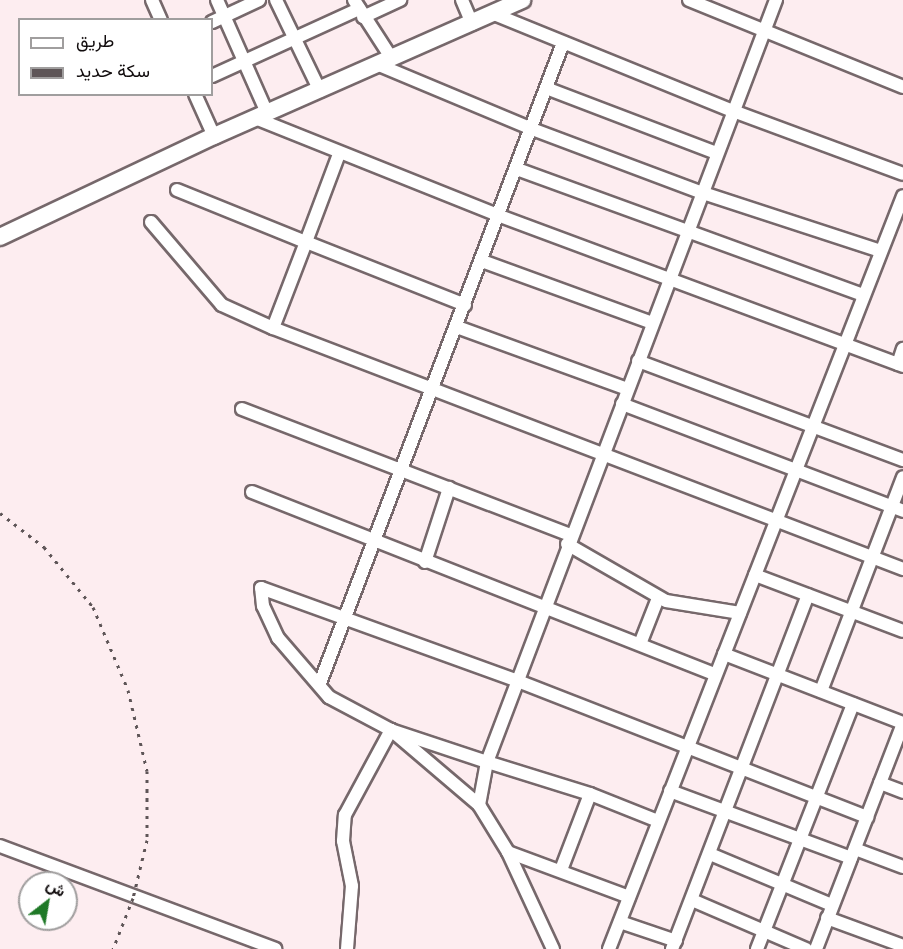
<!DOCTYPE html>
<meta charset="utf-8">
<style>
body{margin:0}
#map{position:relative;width:903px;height:949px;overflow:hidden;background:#fdedf0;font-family:"Golos Text",Vazirmatn,sans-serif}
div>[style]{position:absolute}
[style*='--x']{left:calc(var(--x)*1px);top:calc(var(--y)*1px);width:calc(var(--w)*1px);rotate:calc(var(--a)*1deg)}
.roads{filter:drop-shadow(2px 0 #76686b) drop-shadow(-2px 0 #76686b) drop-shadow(0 2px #76686b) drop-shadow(0 -2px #76686b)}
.minor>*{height:12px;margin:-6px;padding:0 6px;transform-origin:6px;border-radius:6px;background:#fff}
.major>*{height:16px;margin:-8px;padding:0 8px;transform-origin:8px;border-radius:8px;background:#fff}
.rail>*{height:3px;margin-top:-1.5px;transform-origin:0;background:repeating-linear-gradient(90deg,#5e5557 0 3px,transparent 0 9px)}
span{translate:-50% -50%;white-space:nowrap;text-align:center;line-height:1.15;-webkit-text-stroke:4.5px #fff;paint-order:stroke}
.legend{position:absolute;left:18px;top:18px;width:195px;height:78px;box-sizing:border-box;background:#fff;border:2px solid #a09e9e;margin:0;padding:8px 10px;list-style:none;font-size:18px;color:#110c0d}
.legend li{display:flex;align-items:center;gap:12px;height:30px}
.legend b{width:30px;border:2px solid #a09e9e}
.north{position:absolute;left:18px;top:871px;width:60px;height:60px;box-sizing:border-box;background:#fff;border:2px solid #a09e9e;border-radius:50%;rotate:31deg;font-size:16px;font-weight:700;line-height:24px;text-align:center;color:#110c0d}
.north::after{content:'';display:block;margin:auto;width:21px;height:27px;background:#1f7927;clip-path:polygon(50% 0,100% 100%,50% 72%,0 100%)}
</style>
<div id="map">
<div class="roads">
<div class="minor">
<div style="--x:152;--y:0;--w:22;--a:66"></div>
<div style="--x:217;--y:0;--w:124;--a:66.1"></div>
<div style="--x:276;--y:0;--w:101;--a:64.2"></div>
<div style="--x:354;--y:0;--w:70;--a:57.2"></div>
<div style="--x:462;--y:0;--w:26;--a:67"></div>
<div style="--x:689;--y:0;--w:231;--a:22.1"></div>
<div style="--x:494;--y:14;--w:258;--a:22.1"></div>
<div style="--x:733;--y:111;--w:181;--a:20.3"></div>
<div style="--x:363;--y:17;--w:41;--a:-24.7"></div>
<div style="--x:212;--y:22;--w:52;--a:-25.1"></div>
<div style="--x:379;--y:65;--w:166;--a:22.7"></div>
<div style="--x:532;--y:129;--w:179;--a:20.6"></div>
<div style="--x:700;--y:192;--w:190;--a:18.1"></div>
<div style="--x:212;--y:76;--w:162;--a:-24.5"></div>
<div style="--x:546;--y:88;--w:182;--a:20.9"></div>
<div style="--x:195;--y:94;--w:46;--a:65.7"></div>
<div style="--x:255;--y:118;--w:264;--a:21.8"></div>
<div style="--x:500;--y:216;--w:430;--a:20.4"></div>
<div style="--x:339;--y:154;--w:94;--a:110.6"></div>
<div style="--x:306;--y:242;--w:171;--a:21.6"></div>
<div style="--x:517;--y:169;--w:368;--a:20"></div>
<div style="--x:177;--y:190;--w:139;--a:22"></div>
<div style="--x:306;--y:242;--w:92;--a:111"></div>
<div style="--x:273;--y:328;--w:675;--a:20.93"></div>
<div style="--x:151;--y:222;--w:109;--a:49.5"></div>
<div style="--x:222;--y:305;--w:56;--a:24.3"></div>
<div style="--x:482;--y:261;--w:181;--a:20"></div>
<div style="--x:457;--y:327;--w:181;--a:20"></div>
<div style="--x:638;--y:361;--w:283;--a:20.5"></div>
<div style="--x:898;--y:364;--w:16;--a:-72"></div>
<div style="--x:622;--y:404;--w:301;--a:20.8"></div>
<div style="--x:242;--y:409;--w:352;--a:21"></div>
<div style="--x:252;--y:492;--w:497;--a:21.5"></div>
<div style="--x:567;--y:544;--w:114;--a:29.9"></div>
<div style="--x:666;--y:601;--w:75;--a:9.2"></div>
<div style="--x:425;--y:562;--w:78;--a:-72"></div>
<div style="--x:755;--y:575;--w:158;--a:20.7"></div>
<div style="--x:640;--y:644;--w:49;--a:-68.6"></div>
<div style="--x:724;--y:654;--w:192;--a:21.1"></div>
<div style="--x:320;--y:683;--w:685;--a:-69.21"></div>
<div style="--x:821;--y:691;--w:229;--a:-69"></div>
<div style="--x:880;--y:783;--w:25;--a:21"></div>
<div style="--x:670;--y:791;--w:193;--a:20.3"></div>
<div style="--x:658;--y:821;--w:73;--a:-158.3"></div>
<div style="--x:590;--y:794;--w:108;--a:-162.7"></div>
<div style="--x:487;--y:762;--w:815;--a:-69.23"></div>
<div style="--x:0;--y:846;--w:294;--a:20.5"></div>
<div style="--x:855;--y:849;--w:51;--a:20.6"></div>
<div style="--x:508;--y:852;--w:129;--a:20.4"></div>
<div style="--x:710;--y:854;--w:132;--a:22.7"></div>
<div style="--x:561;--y:870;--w:81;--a:-69.1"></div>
<div style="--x:692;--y:900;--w:124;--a:23.3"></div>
<div style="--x:827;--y:918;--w:81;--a:20.2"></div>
<div style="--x:620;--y:922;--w:59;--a:18.7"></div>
<div style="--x:347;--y:949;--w:63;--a:-85.5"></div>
<div style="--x:352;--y:886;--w:46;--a:-101.3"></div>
<div style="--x:343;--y:841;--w:26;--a:-86"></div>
<div style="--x:345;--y:815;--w:97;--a:-61.6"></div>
<div style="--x:391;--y:730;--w:116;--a:40.4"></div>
<div style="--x:553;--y:949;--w:107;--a:-114.9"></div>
<div style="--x:508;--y:852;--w:55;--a:-121.7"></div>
<div style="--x:479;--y:805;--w:44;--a:-79.5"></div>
<div style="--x:487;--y:762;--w:101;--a:-161.6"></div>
<div style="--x:391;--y:730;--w:70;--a:-152"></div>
<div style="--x:329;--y:697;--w:78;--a:-130.8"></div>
<div style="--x:278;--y:638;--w:35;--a:-115"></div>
<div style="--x:263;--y:606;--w:18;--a:-96"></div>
<div style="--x:261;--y:588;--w:273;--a:19.9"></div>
<div style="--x:518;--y:681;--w:375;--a:21.3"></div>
<div style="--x:609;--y:949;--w:808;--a:-68.67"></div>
<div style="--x:672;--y:949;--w:379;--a:-69"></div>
<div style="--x:757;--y:949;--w:263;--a:-68.6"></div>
<div style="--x:816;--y:949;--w:241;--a:-68.9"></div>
</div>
<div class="major">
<div style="--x:0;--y:237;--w:237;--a:-25.3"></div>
<div style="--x:214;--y:136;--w:337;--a:-23.8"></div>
</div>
</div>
<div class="rail">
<div style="--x:0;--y:513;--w:56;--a:37.7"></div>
<div style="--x:44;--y:547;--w:77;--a:50.8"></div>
<div style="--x:93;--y:607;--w:90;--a:67.1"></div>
<div style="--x:128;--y:690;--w:83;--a:76.8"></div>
<div style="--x:147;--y:771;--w:69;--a:90"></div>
<div style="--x:147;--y:840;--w:60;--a:103.6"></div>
<div style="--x:133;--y:898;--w:55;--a:111.4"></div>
</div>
<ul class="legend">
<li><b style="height:8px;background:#fff"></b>طريق</li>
<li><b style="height:8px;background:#5e5557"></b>سكة حديد</li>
</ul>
<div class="north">ش</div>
</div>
